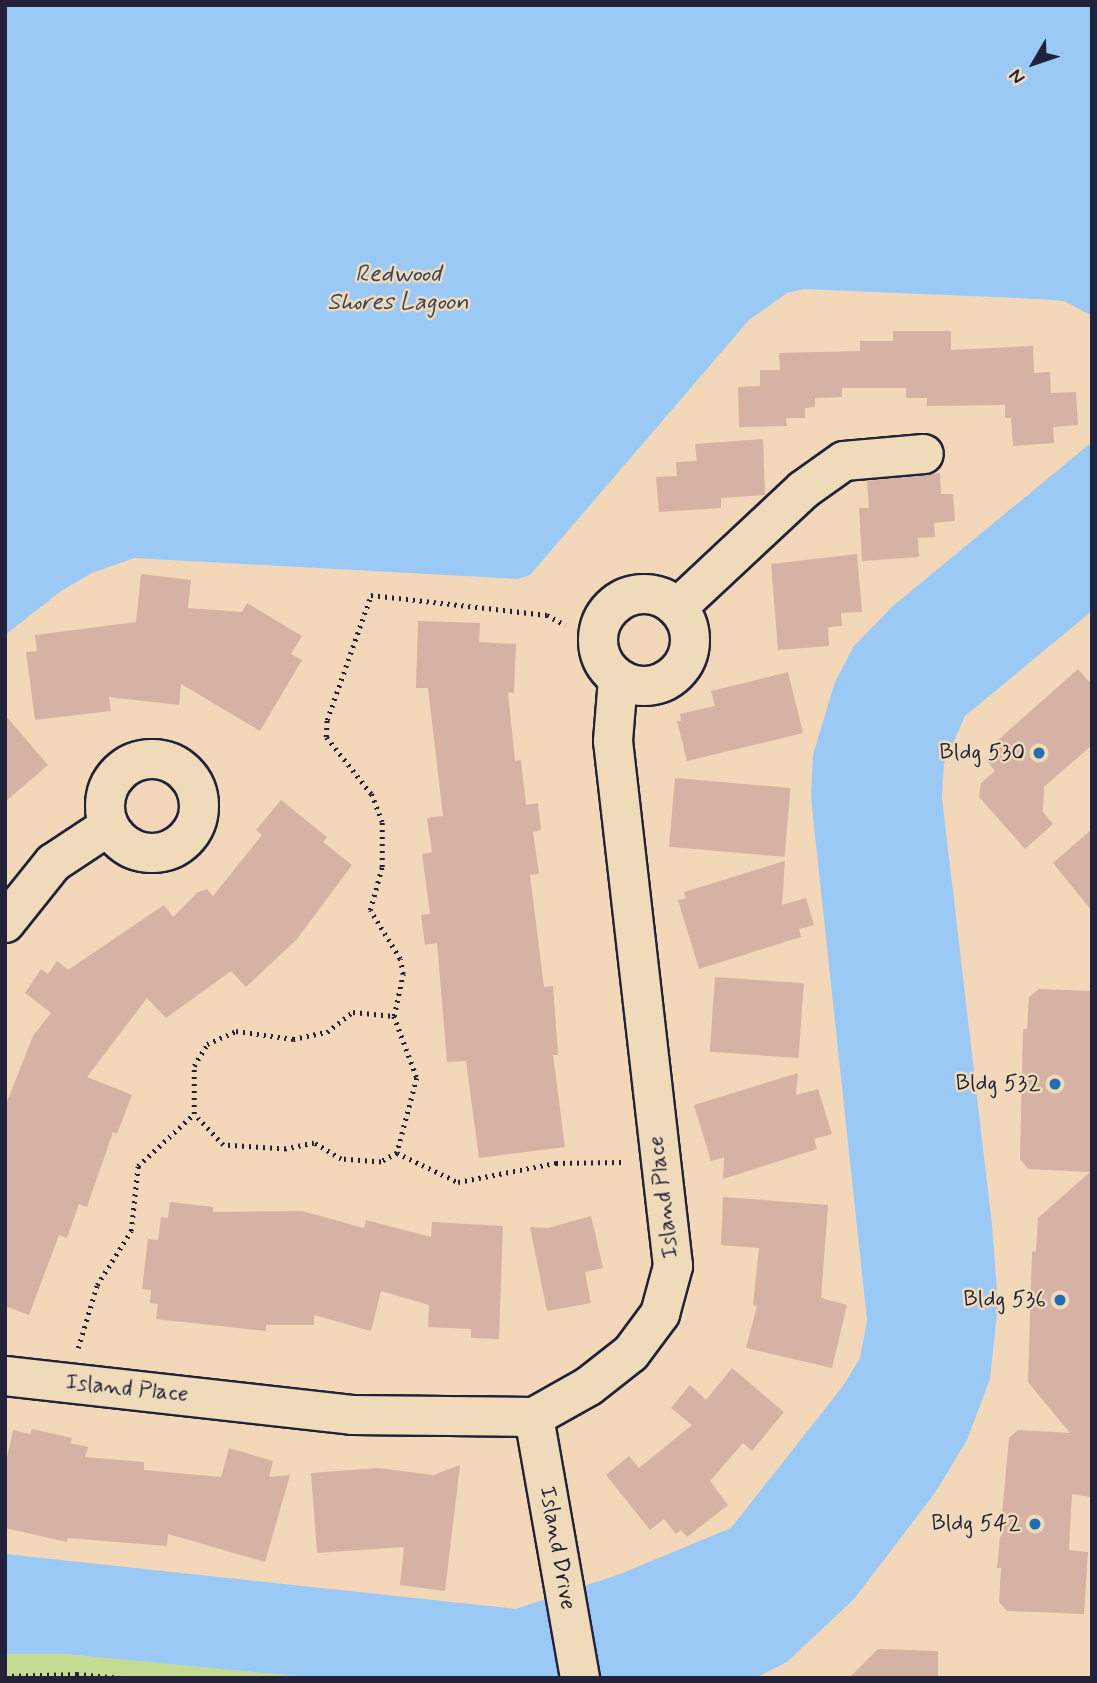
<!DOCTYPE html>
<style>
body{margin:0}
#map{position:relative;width:1097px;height:1683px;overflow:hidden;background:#f2d7b9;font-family:Mynerve,sans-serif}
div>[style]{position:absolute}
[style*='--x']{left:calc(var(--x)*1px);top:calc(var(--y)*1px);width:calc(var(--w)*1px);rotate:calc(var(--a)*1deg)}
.green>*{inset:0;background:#c4db91}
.water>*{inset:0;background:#9bc9f6}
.building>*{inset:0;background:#d6b2a4;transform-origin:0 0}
.path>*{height:4.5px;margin-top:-2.25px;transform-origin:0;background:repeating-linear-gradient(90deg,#22223b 0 2px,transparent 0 7px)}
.roads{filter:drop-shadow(2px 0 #22223b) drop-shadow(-2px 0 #22223b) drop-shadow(0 2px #22223b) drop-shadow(0 -2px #22223b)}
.minor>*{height:38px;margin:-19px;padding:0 19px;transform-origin:19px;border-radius:19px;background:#efdbb9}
.minor>.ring{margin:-19px;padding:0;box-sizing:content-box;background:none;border:38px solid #efdbb9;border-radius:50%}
.dots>*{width:19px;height:19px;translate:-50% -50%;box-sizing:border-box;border:4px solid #efdbb9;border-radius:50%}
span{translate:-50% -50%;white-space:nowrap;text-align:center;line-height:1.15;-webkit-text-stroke:5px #efdbb9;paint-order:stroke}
.poi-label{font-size:23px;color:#22223b}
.right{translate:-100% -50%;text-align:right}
.street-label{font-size:23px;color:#22223b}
.water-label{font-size:24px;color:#3a4360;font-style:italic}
.frame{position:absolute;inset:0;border:7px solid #22223b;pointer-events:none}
.north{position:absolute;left:999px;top:28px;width:70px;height:70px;-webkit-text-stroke:5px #efdbb9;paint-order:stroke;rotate:231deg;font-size:19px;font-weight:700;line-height:28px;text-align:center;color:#22223b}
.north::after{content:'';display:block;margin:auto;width:24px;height:32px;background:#22223b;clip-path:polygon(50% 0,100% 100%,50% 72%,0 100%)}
</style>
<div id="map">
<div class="green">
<div style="clip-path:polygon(5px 1654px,64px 1654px,318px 1678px,5px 1678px)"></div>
</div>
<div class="water">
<div style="clip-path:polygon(5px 5px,1092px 5px,1092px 316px,1064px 301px,1040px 299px,804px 289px,787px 293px,749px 320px,530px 575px,518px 579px,134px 558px,92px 573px,61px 591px,5px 635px)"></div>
<div style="clip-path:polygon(1092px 442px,1092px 611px,965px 716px,944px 764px,942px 798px,992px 1225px,998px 1304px,990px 1379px,967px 1440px,935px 1493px,854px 1599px,787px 1662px,755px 1678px,318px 1678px,64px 1654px,5px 1654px,5px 1554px,516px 1609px,620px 1574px,731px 1528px,843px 1386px,860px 1358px,867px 1320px,811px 798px,813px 755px,835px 682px,854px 646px,893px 606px)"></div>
</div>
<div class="building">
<div style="clip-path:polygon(893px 331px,951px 331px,951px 350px,1033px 346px,1034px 373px,1050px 372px,1051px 393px,1076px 392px,1078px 425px,1053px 427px,1054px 443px,1013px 446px,1011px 418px,1005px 418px,1005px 405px,927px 406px,927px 398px,906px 398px,906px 388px,842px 388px,842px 397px,815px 398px,815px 407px,805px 408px,805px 418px,786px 418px,787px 426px,739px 427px,738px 387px,760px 386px,760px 370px,780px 370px,779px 353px,860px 351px,860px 341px,893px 341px)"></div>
<div style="clip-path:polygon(763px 439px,765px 495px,721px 498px,721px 508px,659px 512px,656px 477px,677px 476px,676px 462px,697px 461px,695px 444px)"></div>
<div style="clip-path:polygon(940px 473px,941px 494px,953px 494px,955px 521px,934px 523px,935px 537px,918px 538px,919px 557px,862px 561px,859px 508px,869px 508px,867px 481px)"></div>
<div style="clip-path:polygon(857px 554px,862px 612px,841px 613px,842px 626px,828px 627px,829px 646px,778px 650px,771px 564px)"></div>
<div style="clip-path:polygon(141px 574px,191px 580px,188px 608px,242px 612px,247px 603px,302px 636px,291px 654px,302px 660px,260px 731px,181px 684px,179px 705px,109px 697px,111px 711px,35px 720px,26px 652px,37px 651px,35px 635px,136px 622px)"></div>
<div style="clip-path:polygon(418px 621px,480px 623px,479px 642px,516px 644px,514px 693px,508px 692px,515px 761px,521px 760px,526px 805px,538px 803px,541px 830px,533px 832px,539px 874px,530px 875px,544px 987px,553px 986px,558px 1055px,553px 1055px,565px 1147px,479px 1158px,466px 1061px,447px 1062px,437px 943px,425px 945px,421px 915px,430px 914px,422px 854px,432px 852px,427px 818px,443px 816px,428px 688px,416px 688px)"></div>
<div style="clip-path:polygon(1078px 669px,1092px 685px,1092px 745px,1044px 787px,1043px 812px,1053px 824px,1025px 849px,979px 797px,981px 783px,995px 771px,986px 760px,1002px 745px,998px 740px)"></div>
<div style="clip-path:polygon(788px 672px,803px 733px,687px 761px,677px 721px,681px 721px,680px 714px,715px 706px,711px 691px)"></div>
<div style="clip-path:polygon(5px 715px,48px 765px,5px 802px)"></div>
<div style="left:675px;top:778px;width:116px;height:69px;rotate:5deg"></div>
<div style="clip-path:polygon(281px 800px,327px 837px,323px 842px,352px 865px,297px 939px,246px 987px,231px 971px,166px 1018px,147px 998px,87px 1077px,132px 1095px,117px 1134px,113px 1132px,87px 1207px,79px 1204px,67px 1238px,59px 1235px,29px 1315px,5px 1306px,5px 1107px,33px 1036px,51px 1013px,25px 993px,41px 969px,48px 974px,57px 961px,68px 970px,164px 905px,173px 917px,198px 892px,207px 889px,213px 896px,262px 835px,256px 830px)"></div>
<div style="clip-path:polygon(1092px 829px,1092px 911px,1053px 863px)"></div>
<div style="clip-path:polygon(785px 861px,782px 905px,806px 898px,814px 925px,799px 929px,801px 937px,699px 969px,678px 900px,686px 898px,684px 892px)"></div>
<div style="left:715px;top:977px;width:89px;height:75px;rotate:4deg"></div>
<div style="clip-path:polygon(1039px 989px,1092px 991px,1092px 1472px,1090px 1497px,1072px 1494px,1069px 1550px,1088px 1552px,1084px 1614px,1007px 1611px,999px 1602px,1001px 1568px,997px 1568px,1009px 1438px,1018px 1430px,1070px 1433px,1028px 1382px,1032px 1252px,1036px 1251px,1038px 1218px,1090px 1172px,1028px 1169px,1020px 1159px,1023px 1029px,1027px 1029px,1029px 997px)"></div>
<div style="clip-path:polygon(798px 1073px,796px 1095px,818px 1089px,832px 1134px,814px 1139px,817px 1149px,723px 1179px,724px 1157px,711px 1161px,694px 1105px)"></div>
<div style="clip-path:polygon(723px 1197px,828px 1205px,821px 1298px,847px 1305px,832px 1368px,746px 1348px,757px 1306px,753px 1305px,759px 1248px,721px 1245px)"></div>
<div style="clip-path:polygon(170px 1202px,213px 1207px,213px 1212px,302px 1211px,364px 1228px,366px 1220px,431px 1237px,432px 1222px,503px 1226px,499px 1339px,471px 1338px,471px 1329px,428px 1327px,429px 1305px,381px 1291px,371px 1331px,314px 1315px,314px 1325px,266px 1325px,266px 1331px,156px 1319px,158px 1304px,150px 1303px,151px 1290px,142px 1289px,148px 1239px,158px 1240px,161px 1217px,168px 1218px)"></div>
<div style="clip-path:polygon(591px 1216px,603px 1268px,585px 1272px,591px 1303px,547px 1311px,530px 1227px,548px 1228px)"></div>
<div style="clip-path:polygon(732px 1368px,784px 1412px,752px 1451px,743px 1443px,710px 1481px,728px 1505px,687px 1537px,681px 1530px,676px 1534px,664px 1519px,650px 1530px,606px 1475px,629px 1456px,639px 1468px,692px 1425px,671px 1408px,690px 1385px,706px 1400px)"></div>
<div style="clip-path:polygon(32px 1429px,72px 1438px,70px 1443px,88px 1447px,85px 1457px,144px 1462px,144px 1470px,221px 1477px,229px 1448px,273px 1461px,269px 1477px,290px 1475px,265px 1562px,168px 1534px,167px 1546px,68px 1538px,67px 1542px,5px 1528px,5px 1467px,13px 1430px,30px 1434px)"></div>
<div style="clip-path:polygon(460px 1465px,445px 1591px,400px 1585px,404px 1547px,317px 1553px,311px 1473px,378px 1468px,433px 1475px)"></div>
<div style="clip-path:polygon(878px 1649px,938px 1651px,938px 1678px,849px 1678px)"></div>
</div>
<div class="path">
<div style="--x:353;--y:1012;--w:41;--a:5.6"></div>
<div style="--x:394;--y:1016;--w:66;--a:69.6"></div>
<div style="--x:417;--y:1078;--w:78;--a:104.9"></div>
<div style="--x:397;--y:1153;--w:18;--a:151"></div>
<div style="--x:381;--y:1162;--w:40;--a:-175.7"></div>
<div style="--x:341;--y:1159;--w:31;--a:-149"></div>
<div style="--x:314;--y:1143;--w:29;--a:168"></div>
<div style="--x:286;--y:1149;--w:63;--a:-176.4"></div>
<div style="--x:223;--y:1145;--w:42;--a:-133.1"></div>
<div style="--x:194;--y:1114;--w:48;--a:-90"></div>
<div style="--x:194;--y:1066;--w:26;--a:-59"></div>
<div style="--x:207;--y:1044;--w:32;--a:-24"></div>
<div style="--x:236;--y:1031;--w:58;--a:8"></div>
<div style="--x:293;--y:1039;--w:35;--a:-12"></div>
<div style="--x:327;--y:1032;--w:33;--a:-38"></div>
<div style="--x:394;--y:1016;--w:43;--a:-77.9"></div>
<div style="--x:403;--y:974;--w:15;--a:-101"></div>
<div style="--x:400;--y:959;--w:57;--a:-121.5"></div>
<div style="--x:370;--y:910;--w:45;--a:-74.4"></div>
<div style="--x:382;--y:867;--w:45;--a:-90"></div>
<div style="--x:382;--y:822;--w:30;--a:-111"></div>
<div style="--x:371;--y:794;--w:73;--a:-128.3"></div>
<div style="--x:326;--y:737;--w:17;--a:-87"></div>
<div style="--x:327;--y:720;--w:133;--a:-70.6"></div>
<div style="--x:371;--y:595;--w:177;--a:6.5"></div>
<div style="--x:547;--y:615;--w:21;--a:29"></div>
<div style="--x:397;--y:1153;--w:68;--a:25.4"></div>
<div style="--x:458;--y:1182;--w:100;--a:-11"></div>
<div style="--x:556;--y:1163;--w:67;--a:-0.9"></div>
<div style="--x:78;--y:1348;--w:66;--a:-73.2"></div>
<div style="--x:97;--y:1285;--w:64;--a:-57.8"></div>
<div style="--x:131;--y:1231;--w:65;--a:-83.9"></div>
<div style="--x:138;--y:1166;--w:76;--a:-42.9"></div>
<div style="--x:5;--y:1676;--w:72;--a:-1.6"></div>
<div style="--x:77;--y:1674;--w:44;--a:5.2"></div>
</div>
<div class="roads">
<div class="minor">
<div class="ring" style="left:598px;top:594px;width:54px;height:54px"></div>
<div style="--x:677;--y:608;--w:173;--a:-43.1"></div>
<div style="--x:803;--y:490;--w:50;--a:-35.3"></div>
<div style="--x:844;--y:461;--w:80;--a:-5"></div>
<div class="ring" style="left:105px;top:759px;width:56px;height:56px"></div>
<div style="--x:5;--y:923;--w:77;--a:-51.3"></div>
<div style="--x:53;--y:863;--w:67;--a:-33.5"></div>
<div style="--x:5;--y:1376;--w:349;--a:6.4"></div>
<div style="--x:352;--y:1415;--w:182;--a:0.6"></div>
<div style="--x:534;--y:1417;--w:63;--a:-29.4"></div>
<div style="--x:589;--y:1386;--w:53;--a:-38.2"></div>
<div style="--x:631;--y:1353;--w:49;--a:-53.4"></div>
<div style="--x:660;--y:1314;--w:50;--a:-74.8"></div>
<div style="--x:673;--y:1266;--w:528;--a:-96.52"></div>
<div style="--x:613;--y:741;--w:62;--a:-85.4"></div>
<div style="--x:534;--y:1417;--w:265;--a:80"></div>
</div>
</div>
<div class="dots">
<div style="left:1039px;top:753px;background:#1f6fb2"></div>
<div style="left:1055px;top:1084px;background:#1f6fb2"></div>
<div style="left:1060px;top:1300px;background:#1f6fb2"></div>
<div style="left:1035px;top:1524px;background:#1f6fb2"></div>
</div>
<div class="poi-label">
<span class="right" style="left:1025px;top:753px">Bldg 530</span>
<span class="right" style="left:1041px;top:1084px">Bldg 532</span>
<span class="right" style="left:1046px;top:1300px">Bldg 536</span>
<span class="right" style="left:1021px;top:1524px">Bldg 542</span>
</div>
<div class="street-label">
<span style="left:664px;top:1197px;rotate:-97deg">Island Place</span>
<span style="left:127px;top:1389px;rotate:6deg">Island Place</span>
<span style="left:557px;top:1548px;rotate:80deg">Island Drive</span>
</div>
<div class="water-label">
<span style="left:398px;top:289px">Redwood<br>Shores Lagoon</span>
</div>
<div class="frame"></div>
<div class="north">N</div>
</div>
